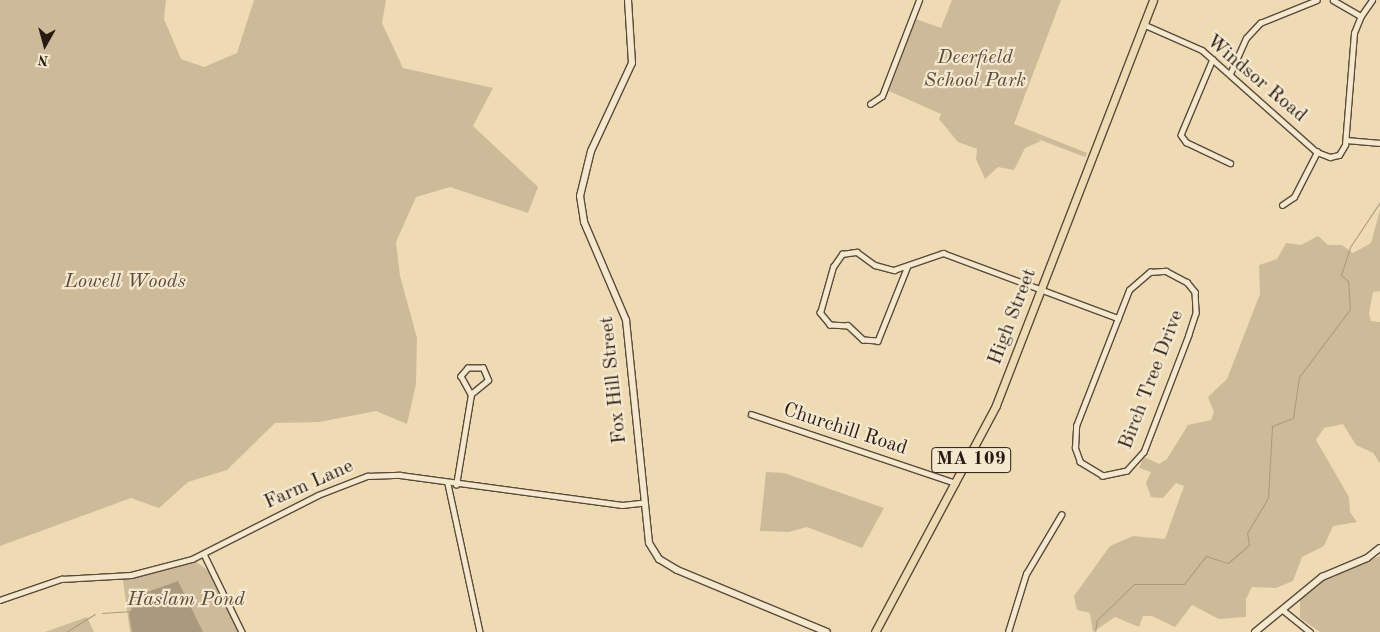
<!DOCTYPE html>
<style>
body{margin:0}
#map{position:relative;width:1380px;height:632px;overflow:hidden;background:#eedbb3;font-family:"Old Standard TT",serif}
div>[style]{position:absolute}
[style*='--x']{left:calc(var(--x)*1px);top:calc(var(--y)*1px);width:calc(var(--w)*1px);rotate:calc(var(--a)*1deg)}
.green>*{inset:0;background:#cdba98}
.water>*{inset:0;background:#ab997d}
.stream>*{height:1px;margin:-0.5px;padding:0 0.5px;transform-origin:0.5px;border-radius:0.5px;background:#ab997d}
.roads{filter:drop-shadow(1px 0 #5a4a3b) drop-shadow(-1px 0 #5a4a3b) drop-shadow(0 1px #5a4a3b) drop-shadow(0 -1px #5a4a3b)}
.street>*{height:4.5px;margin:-2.25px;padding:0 2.25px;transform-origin:2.25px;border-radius:2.25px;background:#f4e8ce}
.secondary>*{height:6px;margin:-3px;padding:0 3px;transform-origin:3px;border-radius:3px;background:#f4e8ce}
.primary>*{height:7px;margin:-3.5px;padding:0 3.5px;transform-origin:3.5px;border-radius:3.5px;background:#eedbb3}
span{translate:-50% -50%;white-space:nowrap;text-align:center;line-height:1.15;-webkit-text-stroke:4.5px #f4e8ce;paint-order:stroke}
.shield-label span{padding:1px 4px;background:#f4e8ce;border:1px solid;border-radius:4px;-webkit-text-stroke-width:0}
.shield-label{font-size:19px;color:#291a13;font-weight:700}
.park-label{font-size:20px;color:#5a4a3b;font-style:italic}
.street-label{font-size:20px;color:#291a13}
.north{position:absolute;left:20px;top:20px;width:50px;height:50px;-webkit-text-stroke:4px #f4e8ce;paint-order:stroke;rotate:187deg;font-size:14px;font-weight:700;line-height:20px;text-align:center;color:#291a13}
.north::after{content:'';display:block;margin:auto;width:18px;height:22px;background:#291a13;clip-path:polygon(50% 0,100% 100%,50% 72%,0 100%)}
</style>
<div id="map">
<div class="green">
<div style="clip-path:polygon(0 0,166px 0,164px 19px,181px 59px,204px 67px,237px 53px,254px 0,386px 0,382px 23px,403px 68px,493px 88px,473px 126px,538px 187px,528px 213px,450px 187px,416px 197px,396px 242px,400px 276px,417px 338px,416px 384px,407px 424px,376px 411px,319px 422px,275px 423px,227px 470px,188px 482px,159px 508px,131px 498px,0 546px)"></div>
<div style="clip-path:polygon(952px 0,1061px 0,1014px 124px,1087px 153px,1085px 157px,1035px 138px,1041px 141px,1025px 148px,1014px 170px,998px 167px,985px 179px,976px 159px,977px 149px,958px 142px,939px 119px,941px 114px,889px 91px,916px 19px,941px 28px)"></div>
<div style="clip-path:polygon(1380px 210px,1380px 291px,1373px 292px,1369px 314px,1371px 321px,1380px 322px,1380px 463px,1373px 453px,1356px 445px,1343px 424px,1324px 428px,1316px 440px,1349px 497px,1350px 512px,1357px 522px,1333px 526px,1324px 546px,1302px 557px,1293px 581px,1276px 588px,1252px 587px,1246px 599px,1246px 617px,1219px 619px,1192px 605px,1175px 627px,1152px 616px,1143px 616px,1139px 627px,1115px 617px,1093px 632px,1090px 613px,1077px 610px,1074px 596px,1110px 546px,1133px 536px,1165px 539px,1184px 486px,1176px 483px,1163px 498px,1151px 497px,1146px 483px,1151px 472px,1139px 468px,1144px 457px,1159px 464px,1167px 459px,1188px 425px,1211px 420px,1214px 412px,1208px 397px,1227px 379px,1260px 294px,1259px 265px,1277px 259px,1286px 243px,1301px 245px,1318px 236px,1328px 245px,1342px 245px,1353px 253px,1371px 243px)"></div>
<div style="clip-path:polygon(766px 472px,784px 473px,884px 508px,862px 548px,807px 527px,789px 532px,760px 531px)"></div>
<div style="clip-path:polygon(1380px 556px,1380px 632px,1320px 632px,1300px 618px,1300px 599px,1319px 582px)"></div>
<div style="clip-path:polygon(195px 561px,210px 572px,238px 632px,130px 632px,123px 580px)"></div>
<div style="clip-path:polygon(87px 617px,94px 632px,45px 632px)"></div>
</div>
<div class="water">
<div style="clip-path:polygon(178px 581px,203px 632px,132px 632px,129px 614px,139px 595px)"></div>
</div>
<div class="stream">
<div style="--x:102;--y:613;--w:30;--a:-4"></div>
<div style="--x:66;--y:632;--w:34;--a:-32"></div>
<div style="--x:1095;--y:632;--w:12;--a:-81"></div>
<div style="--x:1097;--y:620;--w:52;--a:-44.2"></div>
<div style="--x:1134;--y:584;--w:50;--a:0"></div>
<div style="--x:1184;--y:584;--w:36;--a:-52"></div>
<div style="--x:1206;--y:556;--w:23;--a:18"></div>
<div style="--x:1228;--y:563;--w:28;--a:-41"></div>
<div style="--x:1249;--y:545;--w:12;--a:-99"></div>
<div style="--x:1247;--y:533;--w:41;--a:-59"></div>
<div style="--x:1268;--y:498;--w:72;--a:-86.8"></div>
<div style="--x:1272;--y:426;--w:22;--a:-21"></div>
<div style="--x:1293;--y:418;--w:41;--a:-81.7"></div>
<div style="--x:1299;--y:377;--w:85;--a:-53.1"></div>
<div style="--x:1350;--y:309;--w:28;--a:-94"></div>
<div style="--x:1348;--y:281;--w:9;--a:-139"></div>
<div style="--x:1341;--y:275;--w:29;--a:-72"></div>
<div style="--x:1350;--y:247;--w:54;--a:-56.3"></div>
</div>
<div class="roads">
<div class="street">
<div style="--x:1333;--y:0;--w:32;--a:30"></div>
<div style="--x:1361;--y:16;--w:19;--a:-55"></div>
<div style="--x:1143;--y:24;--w:64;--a:23.8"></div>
<div style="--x:1202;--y:50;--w:154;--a:41.6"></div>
<div style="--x:1317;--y:152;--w:14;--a:21"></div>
<div style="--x:1330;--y:157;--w:9;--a:-13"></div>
<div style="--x:1339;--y:155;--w:12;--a:-59"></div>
<div style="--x:1345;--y:145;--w:112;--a:-85.4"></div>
<div style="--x:1354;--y:33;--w:18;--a:-68"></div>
<div style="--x:1213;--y:59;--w:82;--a:112.8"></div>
<div style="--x:1181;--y:135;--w:9;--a:54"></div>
<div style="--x:1186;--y:142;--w:49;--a:25.5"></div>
<div style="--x:1230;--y:74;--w:39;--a:-66"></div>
<div style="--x:1246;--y:38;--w:21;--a:-47"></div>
<div style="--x:1260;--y:23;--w:61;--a:-22"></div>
<div style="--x:870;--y:104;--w:14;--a:-34"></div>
<div style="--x:882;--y:96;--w:103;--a:-68.9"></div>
<div style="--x:1346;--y:140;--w:34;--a:5"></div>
<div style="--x:1282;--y:205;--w:14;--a:-34"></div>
<div style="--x:1294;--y:197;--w:51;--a:-62.9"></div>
<div style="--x:908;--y:266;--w:81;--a:111.8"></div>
<div style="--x:878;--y:341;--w:15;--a:-176"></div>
<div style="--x:863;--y:340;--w:21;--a:-137"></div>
<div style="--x:848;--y:326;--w:18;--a:-177"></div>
<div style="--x:830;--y:325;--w:16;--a:-130"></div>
<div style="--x:820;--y:313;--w:48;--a:-74.2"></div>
<div style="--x:833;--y:267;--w:16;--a:-55"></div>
<div style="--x:842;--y:254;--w:15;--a:-8"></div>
<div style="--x:857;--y:252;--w:22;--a:36"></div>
<div style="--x:875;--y:265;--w:20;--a:15"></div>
<div style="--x:894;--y:270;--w:52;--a:-19.1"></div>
<div style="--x:943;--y:253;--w:187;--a:20.4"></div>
<div style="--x:1166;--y:271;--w:24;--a:28"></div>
<div style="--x:1187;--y:282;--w:13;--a:51"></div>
<div style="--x:1195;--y:292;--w:21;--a:87"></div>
<div style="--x:1196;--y:313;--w:23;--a:108"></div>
<div style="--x:1189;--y:335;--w:125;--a:111"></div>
<div style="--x:1144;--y:452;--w:25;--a:132"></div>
<div style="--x:1127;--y:471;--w:25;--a:168"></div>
<div style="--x:1103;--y:476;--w:27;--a:-149"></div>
<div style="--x:1080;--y:462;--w:15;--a:-110"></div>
<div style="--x:1075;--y:448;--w:22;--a:-87"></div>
<div style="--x:1076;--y:426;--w:146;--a:-68.7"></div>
<div style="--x:1129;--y:290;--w:28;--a:-41"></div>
<div style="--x:1150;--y:272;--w:16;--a:-4"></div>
<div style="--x:751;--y:414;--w:216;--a:18.6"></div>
<div style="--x:448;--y:484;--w:151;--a:77.8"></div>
<div style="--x:456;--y:485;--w:92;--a:-80.6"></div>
<div style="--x:471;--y:394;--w:22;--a:-39"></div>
<div style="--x:488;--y:380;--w:13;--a:-113"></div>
<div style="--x:483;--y:368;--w:15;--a:180"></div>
<div style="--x:468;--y:368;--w:11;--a:131"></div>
<div style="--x:461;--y:376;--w:21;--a:61"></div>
<div style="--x:204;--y:554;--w:87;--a:64"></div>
<div style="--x:0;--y:600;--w:65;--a:-19"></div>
<div style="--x:61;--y:579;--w:70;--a:-3.3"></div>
<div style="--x:131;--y:575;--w:63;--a:-14.7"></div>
<div style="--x:192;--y:559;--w:141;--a:-26.9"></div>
<div style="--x:318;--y:495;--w:53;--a:-21.2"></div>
<div style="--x:367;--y:476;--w:33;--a:-2"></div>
<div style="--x:400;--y:475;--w:224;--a:7.7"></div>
<div style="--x:622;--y:505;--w:20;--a:-6"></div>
<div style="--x:1283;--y:610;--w:35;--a:39"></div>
<div style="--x:1008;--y:632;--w:61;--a:-72.8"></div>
<div style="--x:1026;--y:574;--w:69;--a:-59.3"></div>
</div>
<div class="secondary">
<div style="--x:628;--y:0;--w:63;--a:86.4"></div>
<div style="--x:632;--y:63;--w:97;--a:115"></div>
<div style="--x:591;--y:151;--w:46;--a:103.7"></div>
<div style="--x:580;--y:196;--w:26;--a:81"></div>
<div style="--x:584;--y:222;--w:107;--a:66.8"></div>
<div style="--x:626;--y:320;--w:224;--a:84.1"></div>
<div style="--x:649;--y:543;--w:19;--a:58"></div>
<div style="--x:659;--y:559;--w:21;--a:31"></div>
<div style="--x:677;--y:570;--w:162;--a:22.5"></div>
<div style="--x:1255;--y:632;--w:87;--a:-39.4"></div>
<div style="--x:1322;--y:577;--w:49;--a:-22.9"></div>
<div style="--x:1367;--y:558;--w:16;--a:-38"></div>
</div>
<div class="primary">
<div style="--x:875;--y:632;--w:257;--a:-61.9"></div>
<div style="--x:996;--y:405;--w:434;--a:-68.8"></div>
</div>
</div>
<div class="shield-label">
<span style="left:971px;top:460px">MA 109</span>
</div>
<div class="park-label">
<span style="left:975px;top:70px">Deerfield<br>School Park</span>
<span style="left:125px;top:282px">Lowell Woods</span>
<span style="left:186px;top:600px">Haslam Pond</span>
</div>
<div class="street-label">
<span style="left:1256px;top:79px;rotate:40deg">Windsor Road</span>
<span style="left:1013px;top:317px;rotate:-69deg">High Street</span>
<span style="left:614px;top:380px;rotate:-96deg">Fox Hill Street</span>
<span style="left:1152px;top:380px;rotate:-69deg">Birch Tree Drive</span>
<span style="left:845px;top:430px;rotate:18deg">Churchill Road</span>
<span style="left:309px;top:485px;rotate:-24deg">Farm Lane</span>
</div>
<div class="north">N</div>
</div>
